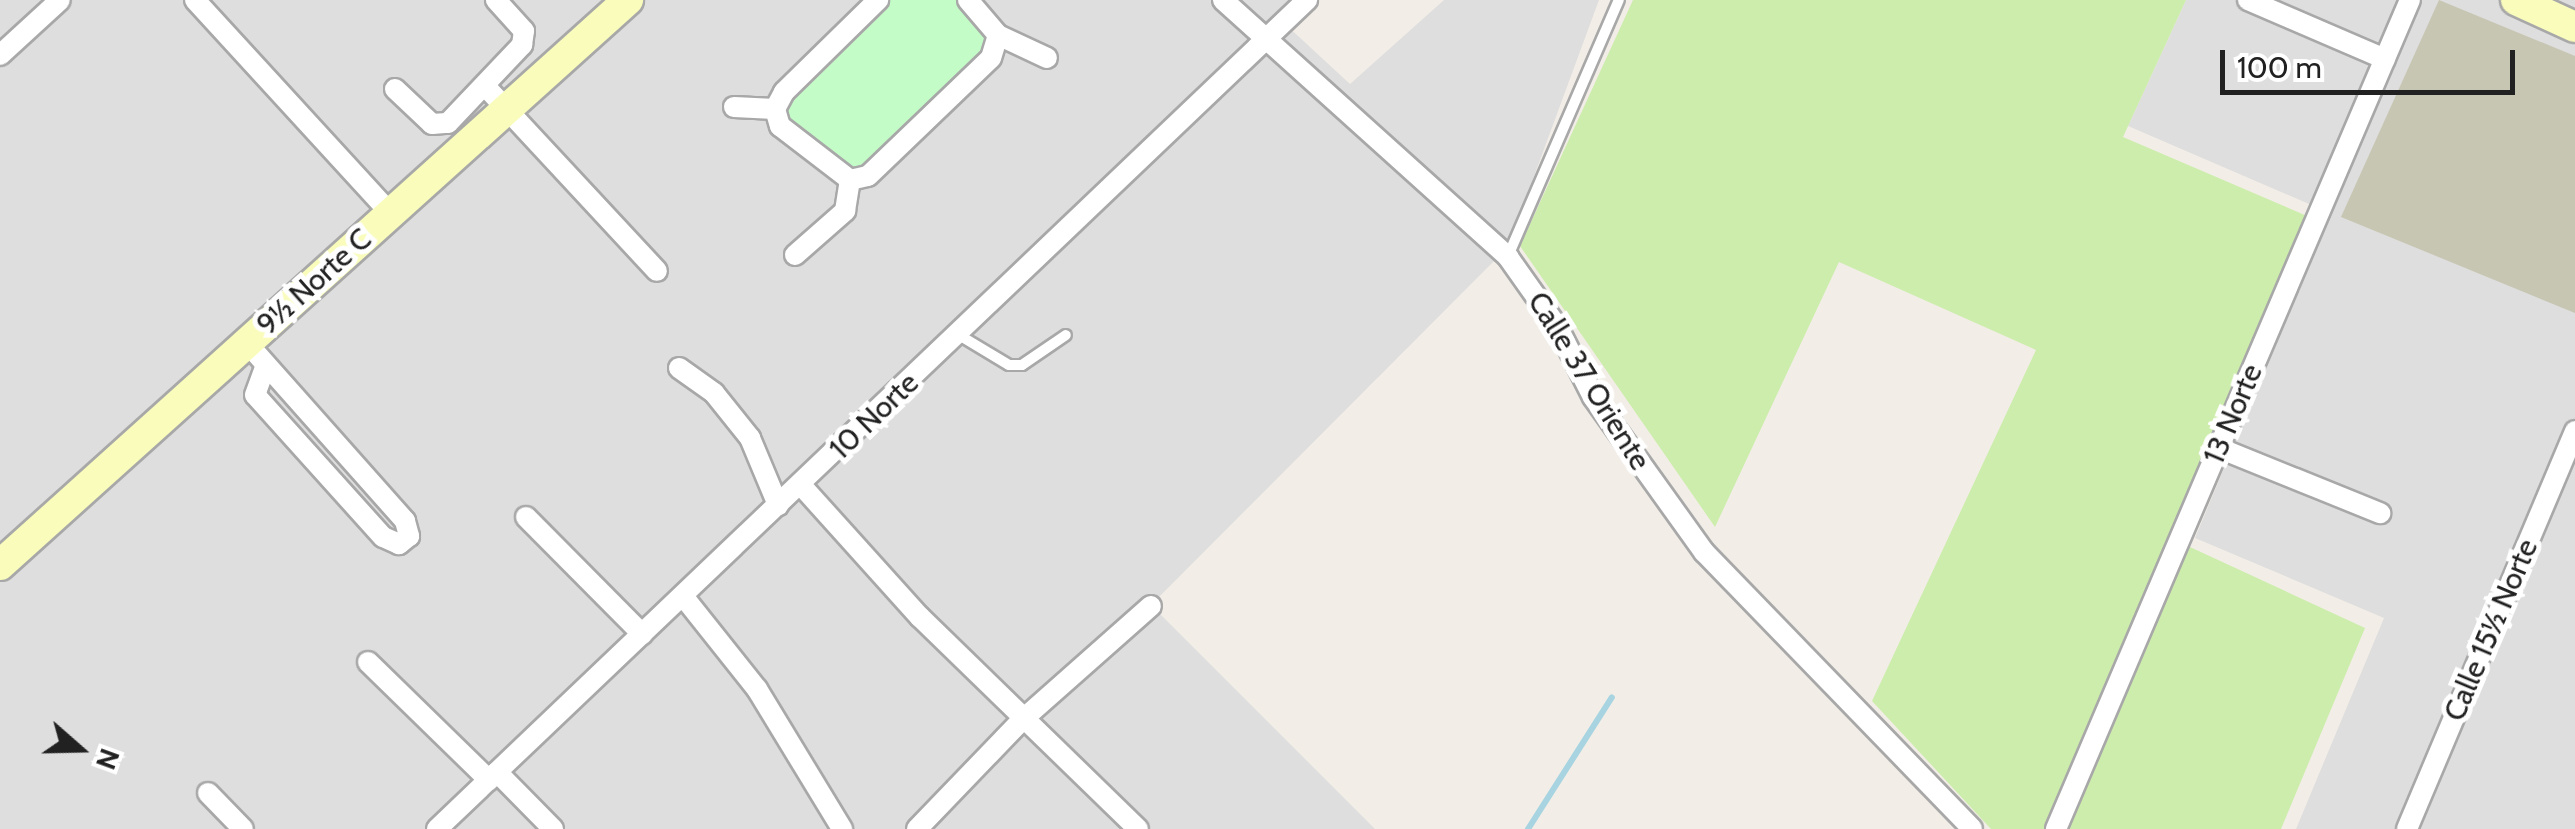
<!DOCTYPE html>
<meta charset="utf-8">
<style>
body{margin:0}
#map{position:relative;width:2575px;height:829px;overflow:hidden;background:#f2eee7;font-family:Cabin,sans-serif}
div>[style]{position:absolute}
[style*='--x']{left:calc(var(--x)*1px);top:calc(var(--y)*1px);width:calc(var(--w)*1px);rotate:calc(var(--a)*1deg)}
.residential>*{inset:0;background:#dfdede}
.construction>*{inset:0;background:#c7c6b2}
.grass>*{inset:0;background:#cdedac}
.park>*{inset:0;background:#c4fcc8}
.stream>*{height:6px;margin:-3px;padding:0 3px;transform-origin:3px;border-radius:3px;background:#a7d4e0}
.roads{filter:drop-shadow(2px 0 #a8a8a8) drop-shadow(-2px 0 #a8a8a8) drop-shadow(0 2px #a8a8a8) drop-shadow(0 -2px #a8a8a8)}
.lane>*{height:10px;margin:-5px;padding:0 5px;transform-origin:5px;border-radius:5px;background:#fff}
.street>*{height:20px;margin:-10px;padding:0 10px;transform-origin:10px;border-radius:10px;background:#fff}
.secondary>*{height:30px;margin:-15px;padding:0 15px;transform-origin:15px;border-radius:15px;background:#f9fcbb}
span{translate:-50% -50%;white-space:nowrap;text-align:center;line-height:1.15;-webkit-text-stroke:10px #fff;paint-order:stroke}
.street-label{font-size:30px;color:#212121}
.north{position:absolute;left:30px;top:699px;width:100px;height:100px;-webkit-text-stroke:8px #fff;paint-order:stroke;rotate:110deg;font-size:28px;font-weight:700;line-height:40px;text-align:center;color:#212121}
.north::after{content:'';display:block;margin:auto;width:35px;height:45px;background:#212121;clip-path:polygon(50% 0,100% 100%,50% 72%,0 100%)}
.scale{position:absolute;left:2220px;top:50px;width:295px;height:45px;box-sizing:border-box;border:5px solid #212121;border-top:0;padding-left:12px;font-size:30px;line-height:35px;white-space:nowrap;color:#212121;-webkit-text-stroke:8px #fff;paint-order:stroke}
</style>
<div id="map">
<div class="residential">
<div style="clip-path:polygon(0 0,1307px 0,1284px 23px,1350px 84px,1444px 0,1599px 0,1508px 247px,1151px 605px,1375px 829px,0 829px)"></div>
<div style="clip-path:polygon(2186px 0,2575px 0,2575px 829px,2296px 829px,2384px 618px,2195px 538px,2330px 213px,2128px 126px)"></div>
</div>
<div class="construction">
<div style="clip-path:polygon(2439px 0,2575px 56px,2575px 313px,2341px 217px)"></div>
</div>
<div class="grass">
<div style="clip-path:polygon(1633px 0,2186px 0,2123px 137px,2307px 216px,2048px 829px,1991px 829px,1872px 701px,2036px 350px,1839px 262px,1715px 527px,1520px 246px)"></div>
<div style="clip-path:polygon(2177px 541px,2365px 628px,2281px 829px,2060px 829px)"></div>
</div>
<div class="park">
<div style="clip-path:polygon(878px 0,968px 0,998px 35px,864px 179px,780px 126px,778px 101px)"></div>
</div>
<div class="stream">
<div style="--x:1528;--y:829;--w:156;--a:-57.5"></div>
</div>
<div class="roads">
<div class="lane">
<div style="--x:1508;--y:256;--w:279;--a:-66.6"></div>
<div style="--x:959;--y:335;--w:58;--a:31"></div>
<div style="--x:1009;--y:365;--w:13;--a:0"></div>
<div style="--x:1022;--y:365;--w:53;--a:-34.3"></div>
</div>
<div class="street">
<div style="--x:195;--y:0;--w:290;--a:47.5"></div>
<div style="--x:968;--y:0;--w:46;--a:49.4"></div>
<div style="--x:1223;--y:0;--w:384;--a:42"></div>
<div style="--x:1508;--y:257;--w:87;--a:54.8"></div>
<div style="--x:1558;--y:328;--w:77;--a:63.1"></div>
<div style="--x:1593;--y:397;--w:191;--a:54.4"></div>
<div style="--x:1704;--y:552;--w:385;--a:45.9"></div>
<div style="--x:2248;--y:0;--w:149;--a:23.3"></div>
<div style="--x:998;--y:35;--w:54;--a:25.1"></div>
<div style="--x:0;--y:55;--w:81;--a:-42.5"></div>
<div style="--x:486;--y:87;--w:251;--a:47.1"></div>
<div style="--x:395;--y:89;--w:51;--a:43.4"></div>
<div style="--x:432;--y:124;--w:16;--a:-4"></div>
<div style="--x:448;--y:123;--w:108;--a:-46.5"></div>
<div style="--x:522;--y:45;--w:14;--a:-82"></div>
<div style="--x:524;--y:31;--w:42;--a:-132.1"></div>
<div style="--x:734;--y:107;--w:41;--a:2.8"></div>
<div style="--x:775;--y:109;--w:19;--a:-62"></div>
<div style="--x:784;--y:92;--w:132;--a:-44.4"></div>
<div style="--x:775;--y:109;--w:18;--a:74"></div>
<div style="--x:780;--y:126;--w:88;--a:37.6"></div>
<div style="--x:795;--y:255;--w:67;--a:-41.3"></div>
<div style="--x:845;--y:211;--w:31;--a:-81"></div>
<div style="--x:850;--y:180;--w:18;--a:-13"></div>
<div style="--x:868;--y:176;--w:170;--a:-43.8"></div>
<div style="--x:991;--y:58;--w:24;--a:-73"></div>
<div style="--x:247;--y:343;--w:238;--a:48.4"></div>
<div style="--x:405;--y:521;--w:16;--a:75"></div>
<div style="--x:409;--y:536;--w:13;--a:141"></div>
<div style="--x:399;--y:544;--w:17;--a:-156"></div>
<div style="--x:383;--y:537;--w:191;--a:-132"></div>
<div style="--x:255;--y:395;--w:29;--a:-70"></div>
<div style="--x:679;--y:368;--w:43;--a:35.5"></div>
<div style="--x:714;--y:393;--w:58;--a:51.3"></div>
<div style="--x:750;--y:438;--w:73;--a:67.3"></div>
<div style="--x:2219;--y:448;--w:174;--a:22"></div>
<div style="--x:801;--y:485;--w:178;--a:48"></div>
<div style="--x:920;--y:617;--w:304;--a:44.2"></div>
<div style="--x:526;--y:517;--w:165;--a:45.2"></div>
<div style="--x:683;--y:596;--w:119;--a:51.5"></div>
<div style="--x:757;--y:689;--w:164;--a:58.7"></div>
<div style="--x:368;--y:662;--w:169;--a:44.3"></div>
<div style="--x:497;--y:772;--w:80;--a:45.5"></div>
<div style="--x:208;--y:793;--w:50;--a:45.8"></div>
<div style="--x:437;--y:829;--w:1202;--a:-43.62"></div>
<div style="--x:917;--y:829;--w:151;--a:-46.1"></div>
<div style="--x:1022;--y:720;--w:172;--a:-41.5"></div>
<div style="--x:2056;--y:829;--w:901;--a:-66.88"></div>
<div style="--x:2407;--y:829;--w:432;--a:-67.1"></div>
</div>
<div class="secondary">
<div style="--x:2516;--y:0;--w:65;--a:24.6"></div>
<div style="--x:0;--y:565;--w:845;--a:-41.98"></div>
</div>
</div>
<div class="street-label">
<span style="left:314px;top:282px;rotate:-42deg">9½ Norte C</span>
<span style="left:1589px;top:381px;rotate:58deg">Calle 37 Oriente</span>
<span style="left:2233px;top:414px;rotate:-67deg">13 Norte</span>
<span style="left:874px;top:416px;rotate:-44deg">10 Norte</span>
<span style="left:2491px;top:630px;rotate:-67deg">Calle 15½ Norte</span>
</div>
<div class="north">N</div>
<div class="scale">100 m</div>
</div>
